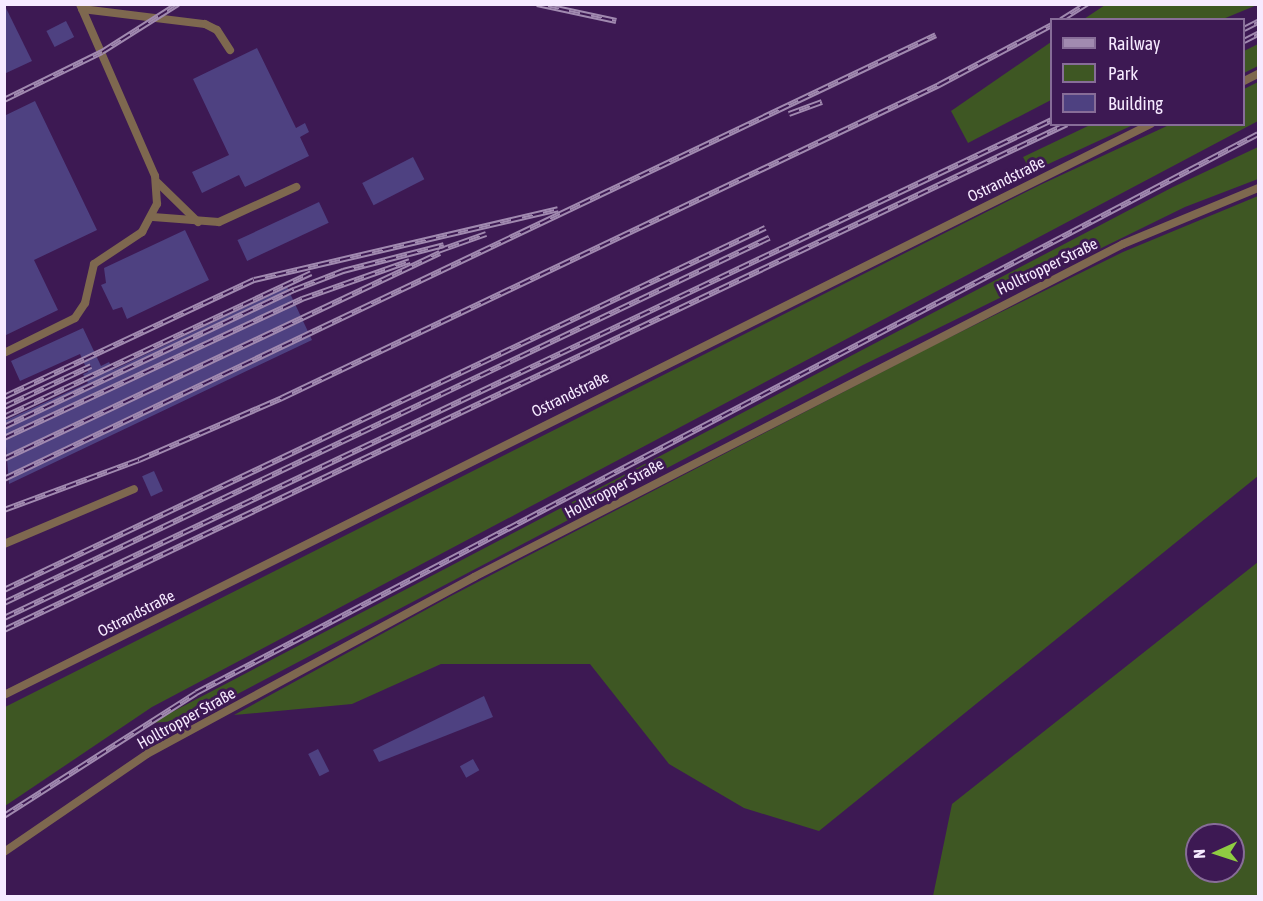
<!DOCTYPE html>
<meta charset="utf-8">
<style>
body{margin:0}
#map{position:relative;width:1263px;height:901px;overflow:hidden;background:#3d1953;font-family:"Asap Condensed",sans-serif}
div>[style]{position:absolute}
[style*='--x']{left:calc(var(--x)*1px);top:calc(var(--y)*1px);width:calc(var(--w)*1px);rotate:calc(var(--a)*1deg)}
.green>*{inset:0;background:#3e5723}
.building>*{inset:0;background:#4e4181;transform-origin:0 0}
.service>*{height:8px;margin:-4px;padding:0 4px;transform-origin:4px;border-radius:4px;background:#7e684f}
.rail>*{height:6px;margin-top:-3px;transform-origin:0;background:repeating-linear-gradient(90deg,#3d1953 0 11px,#a18ab0 0 22px);box-sizing:border-box;border-block:2px solid #a18ab0}
span{translate:-50% -50%;white-space:nowrap;text-align:center;line-height:1.15;-webkit-text-stroke:6px #3d1953;paint-order:stroke}
.street-label{font-size:16px;color:#f6eaff}
.frame{position:absolute;inset:0;border:6px solid #f6eaff;pointer-events:none}
.legend{position:absolute;left:1050px;top:18px;width:195px;height:108px;box-sizing:border-box;background:#3d1953;border:2px solid #876d98;margin:0;padding:8px 10px;list-style:none;font-size:18px;color:#f6eaff}
.legend li{display:flex;align-items:center;gap:12px;height:30px}
.legend b{width:30px;border:2px solid #876d98}
.north{position:absolute;left:1185px;top:823px;width:60px;height:60px;box-sizing:border-box;background:#3d1953;border:2px solid #876d98;border-radius:50%;rotate:267deg;font-size:16px;font-weight:700;line-height:24px;text-align:center;color:#f6eaff}
.north::after{content:'';display:block;margin:auto;width:21px;height:27px;background:#8fcd42;clip-path:polygon(50% 0,100% 100%,50% 72%,0 100%)}
</style>
<div id="map">
<div class="green">
<div style="clip-path:polygon(1105px 5px,1105px 4px,1257px 5px,1223px 19px,1084px 19px)"></div>
<div style="clip-path:polygon(1051px 42px,1051px 100px,968px 143px,951px 111px)"></div>
<div style="clip-path:polygon(1258px 44px,1258px 66px,1244px 73px,1244px 51px)"></div>
<div style="clip-path:polygon(1258px 82px,1258px 121px,152px 707px,5px 806px,5px 707px,1040px 185px,1169px 125px,1244px 124px,1244px 89px)"></div>
<div style="clip-path:polygon(1090px 125px,1133px 125px,1031px 172px,1023px 157px)"></div>
<div style="clip-path:polygon(1258px 147px,1258px 179px,1185px 207px,863px 365px,188px 720px,151px 723px,1173px 187px)"></div>
<div style="clip-path:polygon(1258px 196px,1258px 476px,819px 831px,744px 808px,669px 764px,590px 664px,441px 664px,352px 704px,234px 715px,451px 596px,932px 346px,1123px 252px)"></div>
<div style="clip-path:polygon(evenodd,1258px 562px,1258px 896px,933px 896px,952px 804px,1258px 562px,1197px 835px,1233px 835px,1233px 871px,1197px 871px,1197px 835px)"></div>
</div>
<div class="building">
<div style="clip-path:polygon(4px 4px,32px 61px,4px 74px)"></div>
<div style="left:66px;top:21px;width:18px;height:22px;rotate:63deg"></div>
<div style="clip-path:polygon(257px 48px,296px 128px,305px 123px,309px 132px,300px 137px,309px 156px,245px 187px,239px 175px,202px 193px,192px 172px,229px 155px,193px 79px)"></div>
<div style="clip-path:polygon(35px 101px,97px 230px,34px 260px,58px 310px,4px 336px,4px 116px)"></div>
<div style="left:413px;top:157px;width:25px;height:57px;rotate:63deg"></div>
<div style="left:319px;top:202px;width:23px;height:90px;rotate:65deg"></div>
<div style="clip-path:polygon(185px 230px,209px 280px,127px 319px,122px 307px,113px 310px,101px 285px,106px 283px,104px 268px)"></div>
<div style="clip-path:polygon(287px 287px,312px 340px,9px 484px,4px 421px,88px 383px,83px 374px,88px 372px,80px 354px,20px 381px,11px 361px,83px 328px,101px 366px,109px 362px,113px 370px)"></div>
<div style="left:154px;top:471px;width:22px;height:13px;rotate:66deg"></div>
<div style="clip-path:polygon(484px 696px,493px 717px,379px 762px,373px 750px)"></div>
<div style="left:318px;top:749px;width:25px;height:11px;rotate:63deg"></div>
<div style="left:473px;top:759px;width:13px;height:15px;rotate:61deg"></div>
</div>
<div class="service">
<div style="--x:82;--y:9;--w:124;--a:7"></div>
<div style="--x:205;--y:24;--w:13;--a:27"></div>
<div style="--x:217;--y:30;--w:24;--a:57"></div>
<div style="--x:1244;--y:81;--w:16;--a:-27"></div>
<div style="--x:158;--y:183;--w:56;--a:44.3"></div>
<div style="--x:153;--y:217;--w:66;--a:4.3"></div>
<div style="--x:219;--y:222;--w:85;--a:-24.4"></div>
<div style="--x:4;--y:353;--w:79;--a:-26.2"></div>
<div style="--x:75;--y:318;--w:18;--a:-56"></div>
<div style="--x:85;--y:303;--w:40;--a:-77"></div>
<div style="--x:94;--y:264;--w:58;--a:-33.7"></div>
<div style="--x:142;--y:232;--w:32;--a:-62"></div>
<div style="--x:157;--y:204;--w:28;--a:-94"></div>
<div style="--x:155;--y:176;--w:188;--a:-113.6"></div>
<div style="--x:4;--y:544;--w:141;--a:-22.9"></div>
<div style="--x:4;--y:695;--w:1281;--a:-26.47"></div>
<div style="--x:4;--y:852;--w:173;--a:-34.4"></div>
<div style="--x:147;--y:754;--w:372;--a:-28.4"></div>
<div style="--x:474;--y:577;--w:729;--a:-27.16"></div>
<div style="--x:1123;--y:244;--w:146;--a:-22.5"></div>
</div>
<div class="rail">
<div style="--x:537;--y:4;--w:81;--a:12.1"></div>
<div style="--x:1061;--y:20;--w:31;--a:-32"></div>
<div style="--x:1244;--y:29;--w:16;--a:-27"></div>
<div style="--x:1244;--y:41;--w:16;--a:-27"></div>
<div style="--x:4;--y:100;--w:109;--a:-26.1"></div>
<div style="--x:102;--y:52;--w:90;--a:-32.3"></div>
<div style="--x:789;--y:114;--w:35;--a:-20"></div>
<div style="--x:438;--y:251;--w:51;--a:-19.5"></div>
<div style="--x:4;--y:397;--w:276;--a:-25.1"></div>
<div style="--x:254;--y:280;--w:312;--a:-13.1"></div>
<div style="--x:4;--y:407;--w:96;--a:-25.2"></div>
<div style="--x:4;--y:417;--w:339;--a:-25.1"></div>
<div style="--x:4;--y:427;--w:321;--a:-25.3"></div>
<div style="--x:294;--y:290;--w:53;--a:-21.2"></div>
<div style="--x:343;--y:271;--w:104;--a:-14.4"></div>
<div style="--x:4;--y:438;--w:329;--a:-25"></div>
<div style="--x:302;--y:299;--w:114;--a:-19.4"></div>
<div style="--x:4;--y:459;--w:482;--a:-25.3"></div>
<div style="--x:4;--y:479;--w:1032;--a:-25.47"></div>
<div style="--x:4;--y:510;--w:144;--a:-20.3"></div>
<div style="--x:139;--y:460;--w:156;--a:-23.4"></div>
<div style="--x:282;--y:398;--w:728;--a:-25.47"></div>
<div style="--x:939;--y:85;--w:128;--a:-28"></div>
<div style="--x:4;--y:590;--w:843;--a:-25.44"></div>
<div style="--x:4;--y:603;--w:848;--a:-25.51"></div>
<div style="--x:4;--y:618;--w:1160;--a:-25.42"></div>
<div style="--x:4;--y:630;--w:1177;--a:-25.45"></div>
<div style="--x:4;--y:816;--w:228;--a:-32.6"></div>
<div style="--x:196;--y:693;--w:1200;--a:-27.76"></div>
</div>
<div class="street-label">
<span style="left:1006px;top:179px;rotate:-26deg">Ostrandstraße</span>
<span style="left:1047px;top:266px;rotate:-26deg">Holltropper Straße</span>
<span style="left:570px;top:394px;rotate:-26deg">Ostrandstraße</span>
<span style="left:614px;top:488px;rotate:-28deg">Holltropper Straße</span>
<span style="left:136px;top:613px;rotate:-27deg">Ostrandstraße</span>
<span style="left:186px;top:718px;rotate:-29deg">Holltropper Straße</span>
</div>
<div class="frame"></div>
<ul class="legend">
<li><b style="height:8px;background:#a18ab0"></b>Railway</li>
<li><b style="height:16px;background:#3e5723"></b>Park</li>
<li><b style="height:16px;background:#4e4181"></b>Building</li>
</ul>
<div class="north">N</div>
</div>
